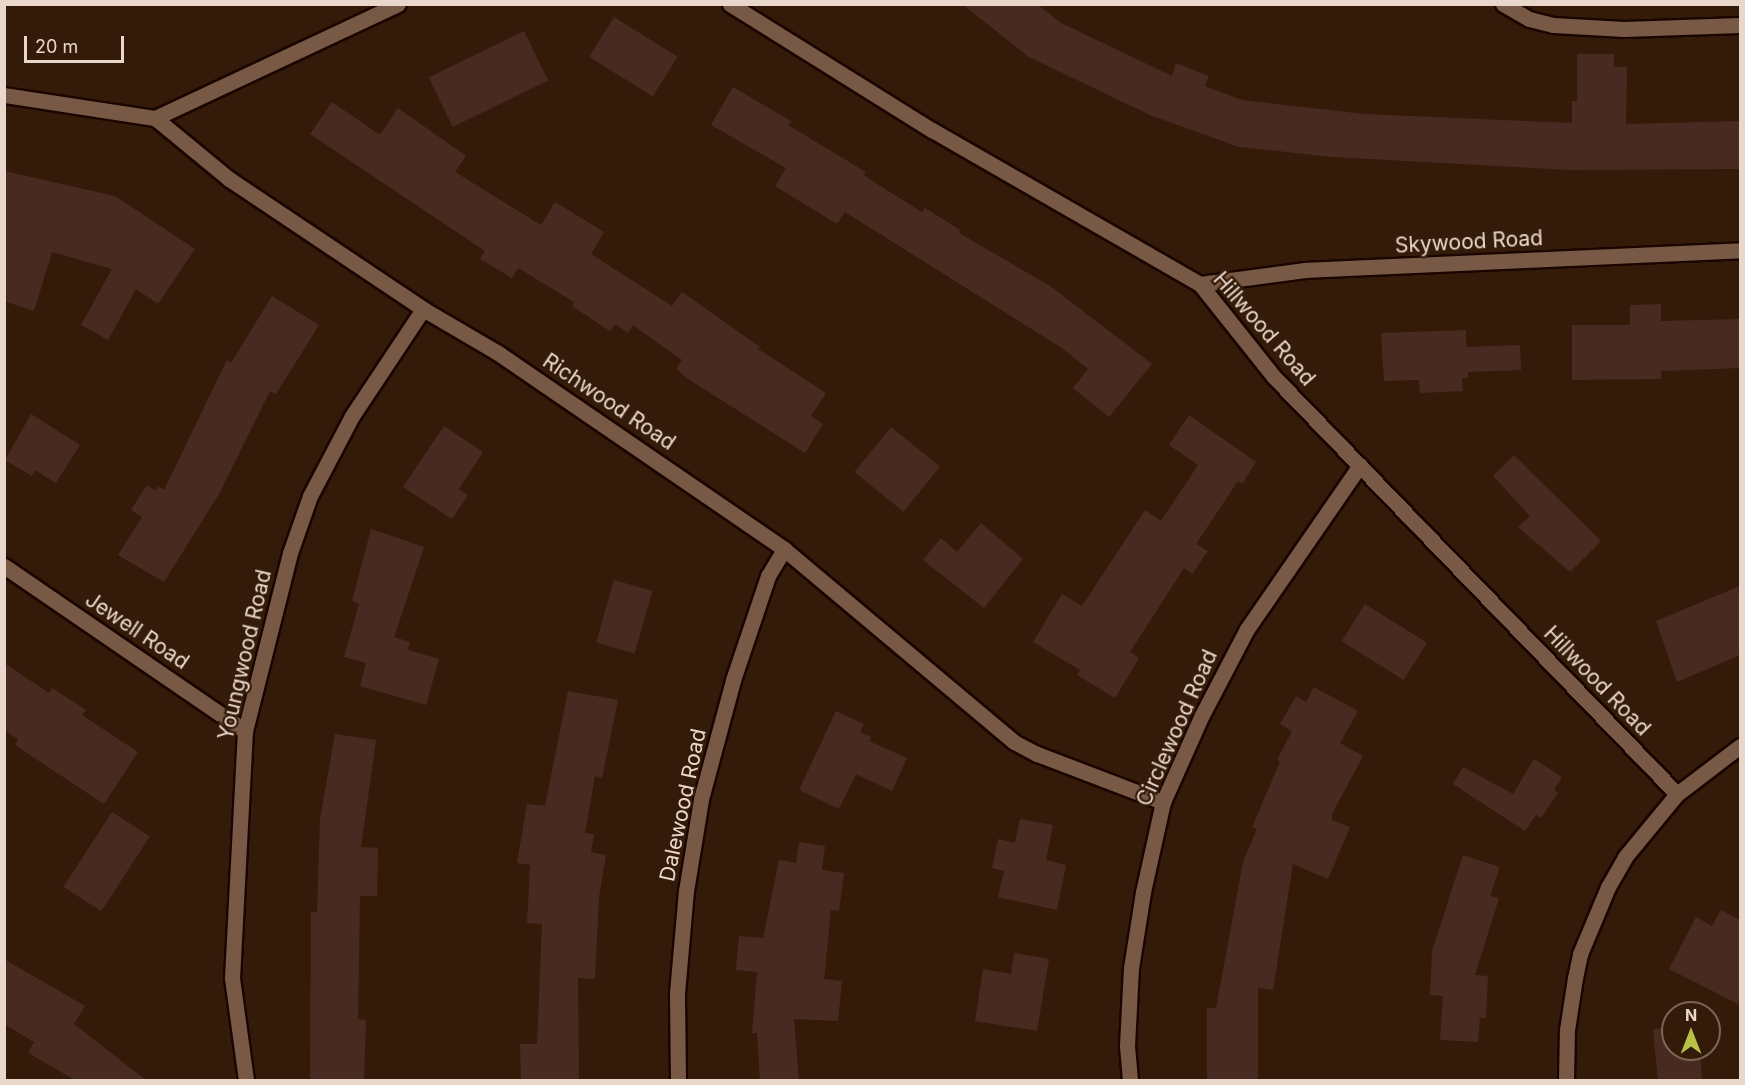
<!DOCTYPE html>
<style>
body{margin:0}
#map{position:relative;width:1745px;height:1085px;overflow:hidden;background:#341b09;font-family:Inter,sans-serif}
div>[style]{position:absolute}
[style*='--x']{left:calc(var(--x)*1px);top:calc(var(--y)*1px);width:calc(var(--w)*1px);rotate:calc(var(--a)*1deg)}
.building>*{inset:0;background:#492a21;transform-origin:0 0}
.roads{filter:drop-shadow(2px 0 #1b0500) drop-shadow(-2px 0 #1b0500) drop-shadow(0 2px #1b0500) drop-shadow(0 -2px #1b0500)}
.minor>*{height:15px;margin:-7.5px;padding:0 7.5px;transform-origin:7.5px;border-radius:7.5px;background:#775945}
span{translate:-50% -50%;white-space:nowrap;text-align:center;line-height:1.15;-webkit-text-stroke:4.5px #341b09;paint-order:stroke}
.street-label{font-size:21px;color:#e9d7cc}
.frame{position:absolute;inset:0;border:6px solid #e9d7cc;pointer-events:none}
.north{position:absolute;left:1661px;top:1001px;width:60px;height:60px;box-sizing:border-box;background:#341b09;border:2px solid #7c6657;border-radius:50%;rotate:0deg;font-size:16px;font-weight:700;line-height:24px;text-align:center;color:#e9d7cc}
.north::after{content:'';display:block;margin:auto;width:21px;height:27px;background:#b7c148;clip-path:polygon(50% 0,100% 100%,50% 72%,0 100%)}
.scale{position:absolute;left:24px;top:36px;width:100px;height:27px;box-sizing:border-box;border:3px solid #e9d7cc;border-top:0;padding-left:8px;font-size:18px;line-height:21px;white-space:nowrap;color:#e9d7cc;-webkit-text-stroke:4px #341b09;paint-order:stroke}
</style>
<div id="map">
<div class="building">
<div style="clip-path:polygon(962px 4px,1037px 4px,1061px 23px,1172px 76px,1176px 63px,1209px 76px,1205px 86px,1242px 100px,1364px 114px,1572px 123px,1572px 101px,1577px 101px,1577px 54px,1614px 54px,1614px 67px,1627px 67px,1626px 124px,1740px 121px,1740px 169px,1572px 170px,1333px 157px,1239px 147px,1150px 115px,1029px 57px)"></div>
<div style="left:614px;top:17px;width:75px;height:47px;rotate:32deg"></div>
<div style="left:524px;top:31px;width:55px;height:106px;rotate:64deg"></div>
<div style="clip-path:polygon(733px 87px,791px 121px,788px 125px,866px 172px,864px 175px,880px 186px,922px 212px,925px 208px,960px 230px,959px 233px,1050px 286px,1152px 364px,1109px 417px,1073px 388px,1088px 369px,1062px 348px,845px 212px,837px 224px,775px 186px,786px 168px,711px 125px)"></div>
<div style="clip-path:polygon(332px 102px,380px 135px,398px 108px,466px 156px,455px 172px,541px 225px,555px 202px,604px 232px,591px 254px,672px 306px,682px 292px,760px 347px,758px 349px,826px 393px,811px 416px,823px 424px,805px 453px,688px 379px,676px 369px,682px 360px,633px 325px,628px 333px,615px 324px,610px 331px,572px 306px,574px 302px,518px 268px,512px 278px,480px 259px,485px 251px,310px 134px)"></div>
<div style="clip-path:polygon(4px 171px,115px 196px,195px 249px,158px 304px,136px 289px,108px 340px,81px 325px,112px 269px,52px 252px,34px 311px,4px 301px)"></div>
<div style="clip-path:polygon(272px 296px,319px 325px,276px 394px,270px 391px,219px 494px,164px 582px,118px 555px,142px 517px,131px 510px,147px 485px,156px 491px,158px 486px,164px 490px,227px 360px,231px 363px)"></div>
<div style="clip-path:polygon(1661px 304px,1661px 321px,1740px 319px,1740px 368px,1661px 371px,1661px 379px,1572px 380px,1572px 325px,1630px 325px,1630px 305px)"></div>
<div style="clip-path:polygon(1466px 330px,1466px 347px,1520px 345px,1521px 370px,1468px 372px,1468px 378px,1462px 378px,1463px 391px,1420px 393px,1419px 380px,1384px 381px,1381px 333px)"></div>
<div style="clip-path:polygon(31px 414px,80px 445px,56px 483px,35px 470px,32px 476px,5px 460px)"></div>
<div style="clip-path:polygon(1189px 415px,1256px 462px,1242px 484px,1238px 481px,1196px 544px,1208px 551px,1192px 574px,1184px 568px,1130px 652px,1139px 658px,1115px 698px,1077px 675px,1080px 670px,1033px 642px,1062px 594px,1082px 606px,1145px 510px,1161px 521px,1198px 465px,1169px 445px)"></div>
<div style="clip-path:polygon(444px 426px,483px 452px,459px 489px,468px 495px,452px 519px,403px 487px)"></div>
<div style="left:891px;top:427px;width:63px;height:58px;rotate:39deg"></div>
<div style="clip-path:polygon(1514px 455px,1601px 541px,1570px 572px,1518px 527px,1530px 516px,1493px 476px)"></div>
<div style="clip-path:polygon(981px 523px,1023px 559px,984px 608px,923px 560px,941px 538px,957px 552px)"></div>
<div style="clip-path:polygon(371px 529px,424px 547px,394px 637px,410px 642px,408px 650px,439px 659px,426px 705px,360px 686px,366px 663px,344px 657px,359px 604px,352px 601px)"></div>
<div style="left:614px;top:580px;width:40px;height:65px;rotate:16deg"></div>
<div style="clip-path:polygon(1740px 586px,1740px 655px,1677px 682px,1656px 621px)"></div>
<div style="left:1365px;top:604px;width:73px;height:44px;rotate:32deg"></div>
<div style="clip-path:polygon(4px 663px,49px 693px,52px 688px,86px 710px,82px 715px,138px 752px,104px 804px,15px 745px,18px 739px,4px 730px)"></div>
<div style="clip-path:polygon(1314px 687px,1358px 711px,1340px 743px,1363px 756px,1332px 814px,1332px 820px,1350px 827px,1328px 879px,1293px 864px,1273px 990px,1258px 988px,1258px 1079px,1207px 1079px,1207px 1008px,1216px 1008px,1243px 862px,1257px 829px,1252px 827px,1280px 762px,1277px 760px,1292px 731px,1280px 724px,1296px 696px,1306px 702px)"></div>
<div style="clip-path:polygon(568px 691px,618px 700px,602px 778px,595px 776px,585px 833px,594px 834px,591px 852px,606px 855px,599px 897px,595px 979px,578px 978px,579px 1080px,521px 1080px,520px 1044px,537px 1044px,542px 924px,527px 923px,530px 865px,517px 863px,527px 804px,545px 806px)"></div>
<div style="clip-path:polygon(836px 711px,864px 724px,860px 732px,871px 737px,869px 741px,907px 758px,892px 791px,856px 774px,839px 809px,799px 790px)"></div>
<div style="clip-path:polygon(335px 734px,376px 740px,361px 847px,378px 848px,377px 896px,360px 896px,358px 1019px,366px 1020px,364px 1080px,310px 1080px,311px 912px,317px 912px,320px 819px)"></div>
<div style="clip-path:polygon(1534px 759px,1562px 777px,1554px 790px,1558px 793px,1541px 818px,1536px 815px,1525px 831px,1453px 784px,1463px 767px,1513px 794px)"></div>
<div style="left:112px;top:812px;width:45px;height:89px;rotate:33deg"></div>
<div style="clip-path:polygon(1020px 819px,1053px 825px,1046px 860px,1066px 865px,1057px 910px,998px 897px,1004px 871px,992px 868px,998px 839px,1015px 843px)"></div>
<div style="clip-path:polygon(799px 842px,825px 846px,822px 870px,844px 873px,839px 911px,831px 910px,824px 979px,842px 981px,838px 1021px,794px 1019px,799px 1080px,760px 1080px,757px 1033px,752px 1033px,757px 972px,736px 970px,739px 936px,763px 938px,779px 860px,796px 863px)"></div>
<div style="clip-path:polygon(1463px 855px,1500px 867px,1490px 896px,1499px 898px,1475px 975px,1488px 976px,1486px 1018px,1480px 1018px,1478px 1042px,1440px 1040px,1443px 996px,1430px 995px,1432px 951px)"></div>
<div style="clip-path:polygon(1721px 910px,1740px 920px,1740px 1005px,1669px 969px,1696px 917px,1712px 926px)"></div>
<div style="clip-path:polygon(1014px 953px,1049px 959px,1037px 1031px,975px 1021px,983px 969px,1011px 974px)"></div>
<div style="clip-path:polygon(4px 959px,85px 1006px,74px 1024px,146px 1080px,75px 1080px,28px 1053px,34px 1042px,4px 1024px)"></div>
<div style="clip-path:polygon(1673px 1027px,1673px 1049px,1700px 1049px,1702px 1080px,1658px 1080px,1653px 1029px)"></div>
</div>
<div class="roads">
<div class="minor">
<div style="--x:730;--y:4;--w:238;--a:32"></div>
<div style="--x:932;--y:130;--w:309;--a:29.9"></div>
<div style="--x:1200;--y:284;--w:119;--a:51.5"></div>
<div style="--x:1274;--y:377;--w:580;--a:45.98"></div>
<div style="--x:1503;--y:4;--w:30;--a:30"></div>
<div style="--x:1529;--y:19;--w:25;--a:14"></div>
<div style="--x:1553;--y:25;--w:71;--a:3.2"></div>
<div style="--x:1624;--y:29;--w:116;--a:-2"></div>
<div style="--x:4;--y:95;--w:153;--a:8.7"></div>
<div style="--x:155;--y:118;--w:96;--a:39.5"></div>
<div style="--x:229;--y:179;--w:234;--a:33.8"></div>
<div style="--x:423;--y:309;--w:87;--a:30.4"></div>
<div style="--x:498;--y:353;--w:347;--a:34.4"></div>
<div style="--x:784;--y:549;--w:300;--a:40"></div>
<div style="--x:1014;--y:742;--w:26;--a:28"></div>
<div style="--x:1037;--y:754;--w:135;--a:20.9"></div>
<div style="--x:155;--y:118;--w:268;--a:-25.1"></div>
<div style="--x:1200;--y:284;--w:106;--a:-7.6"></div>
<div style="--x:1305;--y:270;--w:435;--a:-2.6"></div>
<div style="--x:4;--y:566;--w:292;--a:34.4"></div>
<div style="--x:246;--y:1080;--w:103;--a:-97.8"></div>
<div style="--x:232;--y:978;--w:247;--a:-87"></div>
<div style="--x:245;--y:731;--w:184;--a:-75.8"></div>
<div style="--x:290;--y:553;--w:60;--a:-70.7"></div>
<div style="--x:310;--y:496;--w:90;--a:-62.3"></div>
<div style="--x:352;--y:416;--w:128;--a:-56.4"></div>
<div style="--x:678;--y:1080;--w:87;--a:-90.7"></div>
<div style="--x:677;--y:993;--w:102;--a:-85"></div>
<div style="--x:686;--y:891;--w:93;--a:-80.7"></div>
<div style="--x:701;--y:799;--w:123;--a:-74.9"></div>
<div style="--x:733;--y:680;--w:110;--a:-71.4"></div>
<div style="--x:768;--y:576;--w:31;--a:-59"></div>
<div style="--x:1130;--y:1080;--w:34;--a:-95"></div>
<div style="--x:1127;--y:1046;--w:78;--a:-87.1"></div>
<div style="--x:1131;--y:968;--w:77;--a:-81"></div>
<div style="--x:1143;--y:892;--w:92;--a:-77.5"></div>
<div style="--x:1163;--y:802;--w:95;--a:-65.9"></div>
<div style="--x:1202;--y:715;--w:97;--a:-62.4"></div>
<div style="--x:1247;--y:629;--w:199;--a:-55.4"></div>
<div style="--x:1566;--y:1080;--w:50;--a:-88.9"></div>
<div style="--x:1567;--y:1030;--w:53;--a:-81.3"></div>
<div style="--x:1575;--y:978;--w:25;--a:-78"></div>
<div style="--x:1580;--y:954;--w:73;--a:-67.3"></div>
<div style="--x:1608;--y:887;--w:34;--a:-60"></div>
<div style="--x:1625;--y:857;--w:82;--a:-50.5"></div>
<div style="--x:1677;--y:794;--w:79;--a:-37.3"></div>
</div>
</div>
<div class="street-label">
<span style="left:1469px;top:242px;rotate:-3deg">Skywood Road</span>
<span style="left:1264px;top:329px;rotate:49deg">Hillwood Road</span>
<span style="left:609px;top:402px;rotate:34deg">Richwood Road</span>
<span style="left:137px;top:631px;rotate:34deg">Jewell Road</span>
<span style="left:245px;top:655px;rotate:-77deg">Youngwood Road</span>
<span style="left:1597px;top:681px;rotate:46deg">Hillwood Road</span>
<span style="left:1177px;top:728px;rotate:-66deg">Circlewood Road</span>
<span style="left:683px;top:805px;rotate:-78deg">Dalewood Road</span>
</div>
<div class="frame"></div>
<div class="north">N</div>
<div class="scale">20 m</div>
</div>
